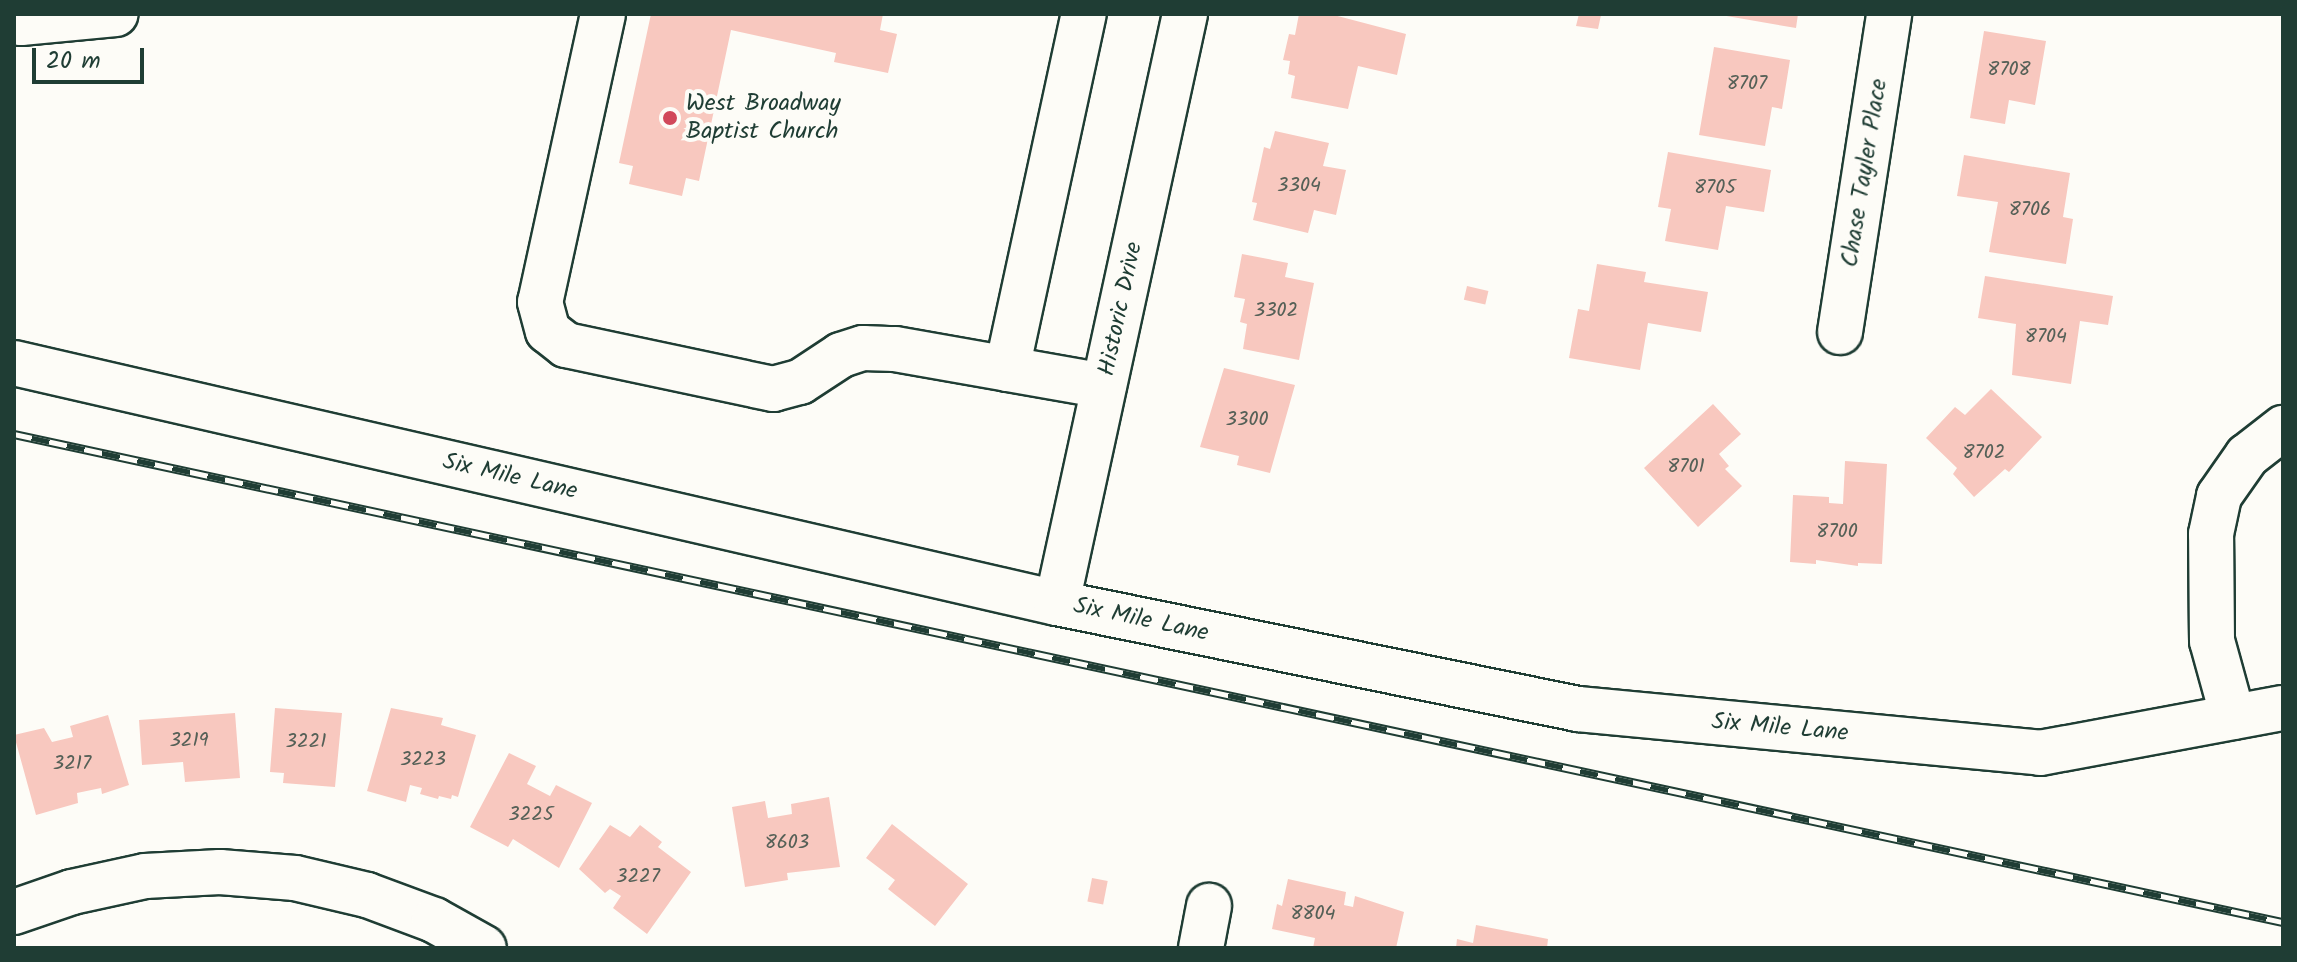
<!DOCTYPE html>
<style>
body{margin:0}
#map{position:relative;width:2297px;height:962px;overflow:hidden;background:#fdfcf7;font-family:Kalam,sans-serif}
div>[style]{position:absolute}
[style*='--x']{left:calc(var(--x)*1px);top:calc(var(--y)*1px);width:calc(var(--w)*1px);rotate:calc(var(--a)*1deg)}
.building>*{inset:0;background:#f8c8bf;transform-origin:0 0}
.roads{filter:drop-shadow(2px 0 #1f3d34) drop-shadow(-2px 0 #1f3d34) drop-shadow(0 2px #1f3d34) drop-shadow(0 -2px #1f3d34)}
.minor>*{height:44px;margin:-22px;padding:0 22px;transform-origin:22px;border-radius:22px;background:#fdfcf7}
.rail>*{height:9px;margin-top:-4.5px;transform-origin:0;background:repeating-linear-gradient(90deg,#fdfcf7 0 18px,#1f3d34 0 36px);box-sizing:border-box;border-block:2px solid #1f3d34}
.dots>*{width:22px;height:22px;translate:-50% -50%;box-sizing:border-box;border:4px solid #fdfcf7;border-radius:50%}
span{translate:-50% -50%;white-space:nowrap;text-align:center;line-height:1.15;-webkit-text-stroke:8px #fdfcf7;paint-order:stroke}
.number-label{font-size:20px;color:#556057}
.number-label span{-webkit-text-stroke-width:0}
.poi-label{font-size:24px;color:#1f3d34}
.left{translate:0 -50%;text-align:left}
.street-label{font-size:24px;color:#1f3d34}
.frame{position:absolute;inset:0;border:16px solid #1f3d34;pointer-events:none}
.scale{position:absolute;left:32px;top:48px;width:112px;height:36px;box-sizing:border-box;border:4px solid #1f3d34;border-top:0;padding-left:10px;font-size:24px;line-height:28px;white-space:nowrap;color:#1f3d34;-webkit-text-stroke:6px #fdfcf7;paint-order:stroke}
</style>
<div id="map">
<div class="building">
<div style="clip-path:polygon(651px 14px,883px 14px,880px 30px,897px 34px,888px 73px,834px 62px,836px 53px,731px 30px,699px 181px,686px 178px,682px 196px,629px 184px,633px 166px,619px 163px)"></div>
<div style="clip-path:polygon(1299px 14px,1330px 14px,1406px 34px,1397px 75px,1358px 66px,1348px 109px,1291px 98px,1295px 76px,1288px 74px,1290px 61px,1283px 60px,1289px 34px,1295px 35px)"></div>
<div style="clip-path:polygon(1579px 14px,1601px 15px,1598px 29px,1576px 26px)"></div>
<div style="clip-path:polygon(1715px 14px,1798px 14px,1796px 28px)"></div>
<div style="clip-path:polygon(1984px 31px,2046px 41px,2035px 105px,2009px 100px,2005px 124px,1970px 118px)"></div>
<div style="clip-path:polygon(1714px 47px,1790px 60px,1782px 109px,1772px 107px,1765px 146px,1699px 135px)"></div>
<div style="clip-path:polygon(1275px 131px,1329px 143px,1323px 166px,1346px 170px,1336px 215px,1314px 210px,1308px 233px,1253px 220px,1257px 203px,1252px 202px,1264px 147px,1270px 149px)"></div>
<div style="clip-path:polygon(1668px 152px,1771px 170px,1764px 212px,1726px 206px,1718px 250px,1665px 241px,1671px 209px,1658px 207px)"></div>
<div style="clip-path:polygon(1964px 155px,2070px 173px,2063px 217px,2073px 219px,2066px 264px,1989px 252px,1998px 202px,1957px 196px)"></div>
<div style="clip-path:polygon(1242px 254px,1288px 263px,1285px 277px,1314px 283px,1299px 360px,1243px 349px,1247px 324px,1240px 322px,1245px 299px,1234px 297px)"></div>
<div style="clip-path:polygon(1597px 264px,1646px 272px,1644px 282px,1708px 292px,1701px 332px,1648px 323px,1640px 370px,1569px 358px,1578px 309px,1589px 311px)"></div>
<div style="clip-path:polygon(1985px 276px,2113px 296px,2108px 325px,2080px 321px,2071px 384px,2012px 375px,2016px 324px,1978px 318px)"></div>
<div style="left:1467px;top:286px;width:22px;height:14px;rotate:13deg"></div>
<div style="clip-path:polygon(1224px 368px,1295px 385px,1270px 473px,1237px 465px,1239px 456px,1200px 447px)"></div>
<div style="clip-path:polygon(1991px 389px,2042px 437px,2009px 472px,2005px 469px,1974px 497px,1953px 474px,1957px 468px,1926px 438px,1955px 407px,1965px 415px)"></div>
<div style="clip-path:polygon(1713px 404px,1741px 434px,1719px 454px,1729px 466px,1725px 469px,1742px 486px,1698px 527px,1644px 468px)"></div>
<div style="clip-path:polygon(1845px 461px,1887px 464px,1882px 564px,1858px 563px,1858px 566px,1816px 560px,1816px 564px,1790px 562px,1793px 495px,1829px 497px,1829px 503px,1843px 504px)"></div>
<div style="clip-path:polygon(275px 708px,342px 713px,335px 787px,283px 783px,284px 773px,270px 772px)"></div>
<div style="clip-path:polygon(391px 708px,443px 718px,441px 725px,476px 735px,458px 797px,452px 795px,451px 799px,439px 796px,438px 799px,420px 794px,422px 788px,410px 785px,406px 802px,367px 791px)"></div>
<div style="clip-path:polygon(235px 713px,240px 778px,185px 782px,183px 762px,142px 765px,139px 720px)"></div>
<div style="clip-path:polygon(108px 715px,129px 785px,102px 794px,101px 788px,77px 793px,78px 803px,36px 815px,14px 735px,44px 728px,52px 742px,73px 737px,70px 726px)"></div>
<div style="clip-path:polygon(509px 753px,536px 766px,527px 784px,550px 796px,556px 785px,592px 803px,559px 868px,513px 839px,508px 847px,470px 827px)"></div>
<div style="clip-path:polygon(829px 797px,840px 867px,787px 873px,788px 880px,745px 887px,732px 807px,765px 801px,768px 818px,792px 814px,791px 804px)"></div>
<div style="clip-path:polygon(892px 824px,968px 884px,935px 926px,888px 889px,895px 880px,866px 858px)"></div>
<div style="clip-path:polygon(610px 825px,630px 837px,640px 825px,662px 842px,658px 847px,691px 872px,647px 934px,613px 908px,621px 896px,610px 889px,605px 893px,579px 869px)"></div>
<div style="left:1092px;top:878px;width:16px;height:24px;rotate:11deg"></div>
<div style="clip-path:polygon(1288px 879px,1346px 892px,1344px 905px,1353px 907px,1355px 896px,1404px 912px,1396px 948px,1313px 948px,1315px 938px,1272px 929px,1277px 904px,1282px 906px)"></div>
<div style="clip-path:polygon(1476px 925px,1548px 939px,1547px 948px,1456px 948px,1457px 939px,1473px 943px)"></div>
</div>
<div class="roads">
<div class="minor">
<div style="--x:603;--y:14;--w:295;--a:102.3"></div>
<div style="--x:540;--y:302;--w:30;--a:75"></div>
<div style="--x:548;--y:331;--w:23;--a:38"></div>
<div style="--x:566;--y:345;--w:212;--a:12"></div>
<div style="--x:773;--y:389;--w:28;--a:-15"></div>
<div style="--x:800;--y:382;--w:49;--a:-33.4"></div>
<div style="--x:841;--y:355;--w:23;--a:-18"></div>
<div style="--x:863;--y:348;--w:32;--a:2"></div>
<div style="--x:895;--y:349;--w:212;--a:10"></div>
<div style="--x:14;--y:21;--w:7;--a:16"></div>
<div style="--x:21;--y:23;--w:95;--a:-5.4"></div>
<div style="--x:1840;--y:332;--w:322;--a:-81.2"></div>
<div style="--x:14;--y:363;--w:1070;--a:12.96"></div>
<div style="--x:1057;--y:603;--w:532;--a:11.5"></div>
<div style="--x:1578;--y:709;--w:464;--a:5.4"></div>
<div style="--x:2040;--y:753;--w:247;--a:-10.5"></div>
<div style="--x:1007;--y:369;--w:363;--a:-77.8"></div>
<div style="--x:1057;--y:603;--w:603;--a:-77.74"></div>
<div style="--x:2233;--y:717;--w:79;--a:-105.4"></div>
<div style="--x:2212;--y:641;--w:107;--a:-90.5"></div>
<div style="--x:2211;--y:534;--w:39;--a:-78"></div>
<div style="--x:2219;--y:496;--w:49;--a:-55"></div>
<div style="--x:2247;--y:456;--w:46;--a:-37.9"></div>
<div style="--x:14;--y:912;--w:61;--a:-19"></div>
<div style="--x:72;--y:892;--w:75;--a:-12.4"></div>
<div style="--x:145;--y:876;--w:75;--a:-3.1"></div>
<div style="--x:220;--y:872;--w:75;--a:4.6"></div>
<div style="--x:295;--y:878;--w:74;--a:13.3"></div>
<div style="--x:367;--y:895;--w:72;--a:20.5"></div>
<div style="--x:434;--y:920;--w:57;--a:29.2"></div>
<div style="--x:1201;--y:948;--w:43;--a:-79.2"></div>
</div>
</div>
<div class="rail">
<div style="--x:14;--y:434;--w:2321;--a:12.14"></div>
</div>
<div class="dots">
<div style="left:670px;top:118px;background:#d1495b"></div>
</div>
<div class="number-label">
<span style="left:2009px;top:70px">8708</span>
<span style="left:1747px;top:84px">8707</span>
<span style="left:1299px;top:186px">3304</span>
<span style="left:1715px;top:188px">8705</span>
<span style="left:2030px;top:210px">8706</span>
<span style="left:1276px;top:311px">3302</span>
<span style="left:2046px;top:337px">8704</span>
<span style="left:1247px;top:420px">3300</span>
<span style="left:1984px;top:453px">8702</span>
<span style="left:1686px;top:467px">8701</span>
<span style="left:1837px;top:532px">8700</span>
<span style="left:189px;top:741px">3219</span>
<span style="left:306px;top:742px">3221</span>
<span style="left:423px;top:760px">3223</span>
<span style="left:72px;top:764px">3217</span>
<span style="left:531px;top:815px">3225</span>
<span style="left:787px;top:843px">8603</span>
<span style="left:638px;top:877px">3227</span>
<span style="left:1313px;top:914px">8804</span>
</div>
<div class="poi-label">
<span class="left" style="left:686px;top:118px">West Broadway<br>Baptist Church</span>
</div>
<div class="street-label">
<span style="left:1865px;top:173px;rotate:-81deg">Chase Tayler Place</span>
<span style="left:1121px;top:309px;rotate:-78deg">Historic Drive</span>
<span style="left:510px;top:477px;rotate:13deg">Six Mile Lane</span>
<span style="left:1141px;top:620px;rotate:12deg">Six Mile Lane</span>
<span style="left:1780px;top:728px;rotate:5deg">Six Mile Lane</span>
</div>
<div class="frame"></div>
<div class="scale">20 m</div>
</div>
